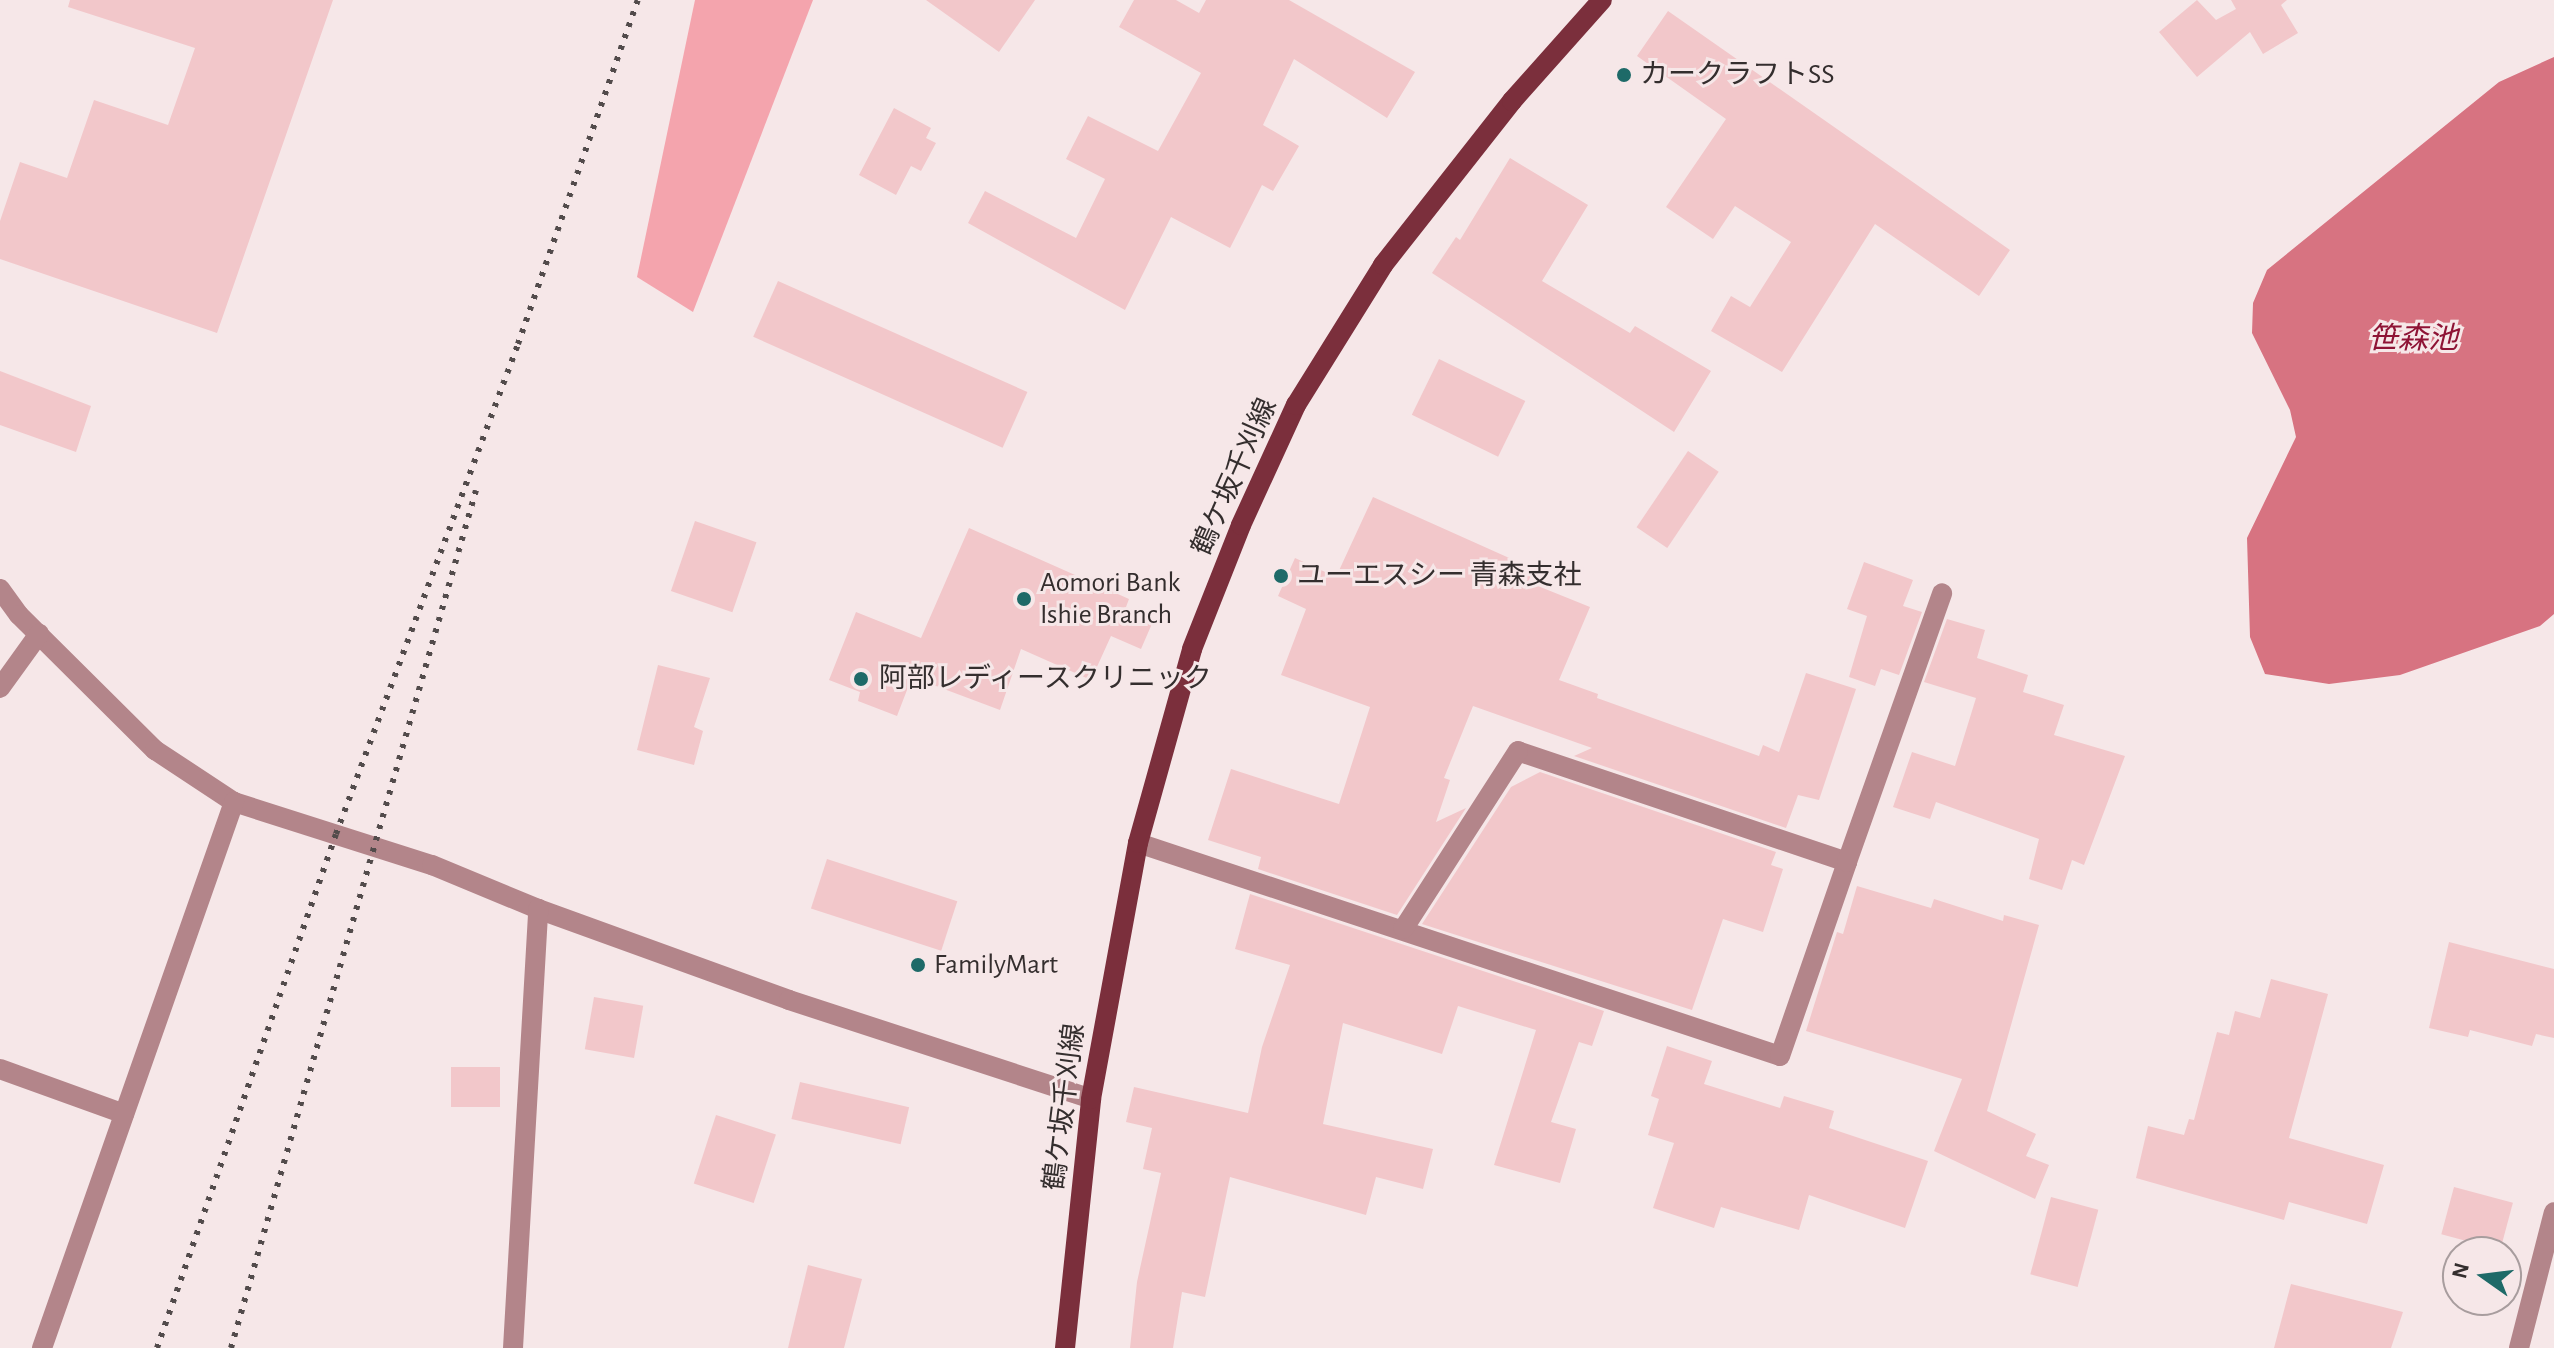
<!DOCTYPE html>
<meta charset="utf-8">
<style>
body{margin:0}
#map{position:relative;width:2554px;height:1348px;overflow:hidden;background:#f6e7e8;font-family:"Alegreya Sans","Noto Sans JP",sans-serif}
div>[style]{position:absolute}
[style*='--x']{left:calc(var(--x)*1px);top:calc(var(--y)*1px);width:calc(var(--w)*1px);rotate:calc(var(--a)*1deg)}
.green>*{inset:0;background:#f4a4ad}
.water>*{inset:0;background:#d77381}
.building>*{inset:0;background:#f2c7ca;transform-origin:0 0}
.minor>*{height:20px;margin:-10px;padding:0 10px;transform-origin:10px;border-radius:10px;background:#b3858a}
.major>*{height:20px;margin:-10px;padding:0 10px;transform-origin:10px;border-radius:10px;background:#7b2f3c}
.rail>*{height:6px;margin-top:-3px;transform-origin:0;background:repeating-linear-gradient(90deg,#524b4b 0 4px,transparent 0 12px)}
.dots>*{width:22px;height:22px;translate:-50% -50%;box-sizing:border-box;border:4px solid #f6e7e8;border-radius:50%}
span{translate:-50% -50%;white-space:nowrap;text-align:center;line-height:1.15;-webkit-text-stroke:6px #f6e7e8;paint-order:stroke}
.poi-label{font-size:28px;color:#342e2e}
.left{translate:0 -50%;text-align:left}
.street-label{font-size:28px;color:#342e2e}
.water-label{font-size:30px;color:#8e1335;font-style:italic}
.north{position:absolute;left:2442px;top:1236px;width:80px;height:80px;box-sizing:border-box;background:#f6e7e8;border:2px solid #a89d9e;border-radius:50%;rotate:284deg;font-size:22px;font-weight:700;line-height:32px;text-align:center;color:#342e2e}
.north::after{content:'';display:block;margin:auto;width:28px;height:36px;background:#1e6a68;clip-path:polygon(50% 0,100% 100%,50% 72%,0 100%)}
</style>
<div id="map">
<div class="green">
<div style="clip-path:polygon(695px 0,813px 0,693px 312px,637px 277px)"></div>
</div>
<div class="water">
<div style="clip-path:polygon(2554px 57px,2554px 614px,2540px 626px,2400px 675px,2329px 684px,2265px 674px,2250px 637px,2247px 538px,2296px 437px,2290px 410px,2252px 333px,2253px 303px,2267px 270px,2499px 82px)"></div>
</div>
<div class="building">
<div style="clip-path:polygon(70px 0,333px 0,217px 333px,0 259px,0 221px,20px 162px,67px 178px,94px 100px,168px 125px,195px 48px,68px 7px)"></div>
<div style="clip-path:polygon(926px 0,1035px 0,999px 52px)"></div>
<div style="clip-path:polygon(1134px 0,1176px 0,1199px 13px,1206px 0,1289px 0,1415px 72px,1387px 118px,1294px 59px,1263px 125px,1299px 146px,1273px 191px,1262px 185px,1230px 248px,1171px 217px,1125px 310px,968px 223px,985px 191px,1076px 238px,1105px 179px,1066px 159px,1088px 116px,1158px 151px,1201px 73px,1119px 27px)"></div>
<div style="clip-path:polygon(2197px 0,2216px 20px,2236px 9px,2231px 0,2287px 0,2281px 5px,2298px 33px,2263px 54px,2250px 32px,2197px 77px,2159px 32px)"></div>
<div style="clip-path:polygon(1668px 11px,2010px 250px,1979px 296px,1875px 224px,1782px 372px,1711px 331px,1731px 296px,1750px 307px,1791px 242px,1735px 206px,1713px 239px,1666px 207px,1726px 119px,1637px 56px)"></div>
<div style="clip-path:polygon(894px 108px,931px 128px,926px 138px,936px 143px,921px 171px,911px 166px,896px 195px,859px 175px)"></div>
<div style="clip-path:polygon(1510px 158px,1588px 205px,1542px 281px,1630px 333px,1635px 326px,1711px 371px,1674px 432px,1432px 273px,1456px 237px,1460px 240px)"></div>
<div style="left:778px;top:281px;width:273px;height:61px;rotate:24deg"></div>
<div style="left:1439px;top:359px;width:96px;height:62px;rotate:26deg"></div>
<div style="clip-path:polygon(0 371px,91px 406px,76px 452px,0 425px)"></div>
<div style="left:1688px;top:451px;width:37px;height:92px;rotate:34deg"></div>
<div style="clip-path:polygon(1373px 497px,1534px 569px,1528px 582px,1590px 607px,1559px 680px,1598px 694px,1597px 698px,1759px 756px,1763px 745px,1779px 752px,1806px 673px,1856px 689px,1819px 800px,1798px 795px,1786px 828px,1574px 756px,1592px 748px,1473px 706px,1444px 778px,1450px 780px,1436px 822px,1466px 808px,1397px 915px,1258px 869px,1261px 857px,1208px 840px,1231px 769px,1339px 804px,1370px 707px,1281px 675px,1306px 609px,1278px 596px,1295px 558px,1336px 577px)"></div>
<div style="left:695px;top:521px;width:65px;height:74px;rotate:19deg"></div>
<div style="clip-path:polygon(969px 528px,1129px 599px,1126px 607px,1154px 619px,1141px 649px,1111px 636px,1091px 680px,1021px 649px,1000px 710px,912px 677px,897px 716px,858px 701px,860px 692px,829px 680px,856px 612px,921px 638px)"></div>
<div style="clip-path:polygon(1864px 562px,1913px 580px,1903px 606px,1922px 612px,1899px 675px,1881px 669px,1875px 686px,1849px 677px,1867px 616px,1847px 609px)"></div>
<div style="clip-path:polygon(1947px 619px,1985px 630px,1977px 658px,2028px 675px,2023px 692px,2064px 705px,2054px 735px,2125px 756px,2084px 865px,2072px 860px,2062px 890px,2029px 879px,2039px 839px,1936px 802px,1930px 819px,1893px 807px,1912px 752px,1955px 766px,1976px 698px,1924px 682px)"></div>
<div style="clip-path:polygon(658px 665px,710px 678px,694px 727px,703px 731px,694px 765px,637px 750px)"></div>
<div style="clip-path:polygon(1540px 772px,1776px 852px,1771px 865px,1783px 869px,1763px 932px,1723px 919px,1692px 1010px,1422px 924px,1511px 787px)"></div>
<div style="left:827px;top:859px;width:137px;height:52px;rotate:18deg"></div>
<div style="clip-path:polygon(1857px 886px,1931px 908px,1934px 899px,2003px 921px,2004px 915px,2039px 925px,1987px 1111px,2036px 1134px,2026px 1156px,2049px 1165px,2035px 1199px,1934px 1151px,1962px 1079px,1806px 1031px,1837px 932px,1843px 934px)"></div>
<div style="clip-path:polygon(1250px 894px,1604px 1011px,1592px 1046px,1579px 1042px,1551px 1122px,1576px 1129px,1560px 1183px,1494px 1165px,1536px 1030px,1458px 1006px,1442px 1054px,1343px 1023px,1323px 1124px,1433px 1149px,1423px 1189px,1376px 1177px,1366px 1215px,1230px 1177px,1205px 1297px,1182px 1292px,1173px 1348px,1130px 1348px,1137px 1282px,1161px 1173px,1143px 1169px,1152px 1128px,1126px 1122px,1134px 1087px,1248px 1113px,1262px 1047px,1290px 965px,1235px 949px)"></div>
<div style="clip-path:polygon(2449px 942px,2554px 969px,2554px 1038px,2536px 1034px,2532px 1046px,2470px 1030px,2468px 1037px,2429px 1028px)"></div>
<div style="clip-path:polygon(2271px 979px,2328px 994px,2289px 1138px,2384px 1165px,2367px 1224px,2289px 1202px,2284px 1220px,2136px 1178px,2148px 1126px,2184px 1135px,2189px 1119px,2194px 1120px,2217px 1032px,2229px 1035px,2235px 1011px,2260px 1018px)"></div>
<div style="left:594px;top:997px;width:50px;height:53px;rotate:10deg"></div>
<div style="clip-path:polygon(1667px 1046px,1712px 1061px,1704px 1084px,1780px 1108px,1784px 1096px,1834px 1111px,1829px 1128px,1928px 1161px,1905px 1228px,1809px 1195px,1799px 1230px,1721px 1207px,1714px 1228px,1653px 1208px,1674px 1143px,1648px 1135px,1659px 1099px,1651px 1096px)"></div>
<div style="left:451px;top:1067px;width:49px;height:40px"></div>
<div style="left:800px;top:1082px;width:112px;height:38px;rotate:13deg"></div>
<div style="left:716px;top:1115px;width:63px;height:72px;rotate:18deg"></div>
<div style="left:2454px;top:1187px;width:61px;height:49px;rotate:15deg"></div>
<div style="left:2051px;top:1197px;width:49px;height:80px;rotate:15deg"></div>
<div style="clip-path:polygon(808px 1265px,862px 1279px,844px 1348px,788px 1348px)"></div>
<div style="clip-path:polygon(2291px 1284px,2403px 1312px,2391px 1348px,2274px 1348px)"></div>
</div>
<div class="minor">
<div style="--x:0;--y:589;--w:32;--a:54"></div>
<div style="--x:19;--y:615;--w:192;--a:44.8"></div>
<div style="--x:155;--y:750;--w:95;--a:33.4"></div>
<div style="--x:234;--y:802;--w:208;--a:17.7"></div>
<div style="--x:432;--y:865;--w:115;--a:22.5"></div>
<div style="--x:538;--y:909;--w:267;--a:19.9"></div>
<div style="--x:789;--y:1000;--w:318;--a:18.1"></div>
<div style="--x:0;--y:688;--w:67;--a:-54.2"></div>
<div style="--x:1138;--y:843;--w:676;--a:18.35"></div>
<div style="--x:1780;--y:1056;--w:205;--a:-70.9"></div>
<div style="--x:1847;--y:862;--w:347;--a:-161.4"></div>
<div style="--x:1518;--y:751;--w:211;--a:122.8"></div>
<div style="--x:1847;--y:862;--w:285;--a:-70.5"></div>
<div style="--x:0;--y:1069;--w:132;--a:19.9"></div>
<div style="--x:42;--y:1348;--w:579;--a:-70.63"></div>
<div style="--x:513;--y:1348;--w:440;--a:-86.7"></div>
<div style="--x:2519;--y:1348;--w:140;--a:-75.6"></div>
</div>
<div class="major">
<div style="--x:1065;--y:1348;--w:250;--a:-84"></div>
<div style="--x:1091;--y:1099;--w:260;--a:-79.6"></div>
<div style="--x:1138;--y:843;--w:201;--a:-74.4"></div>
<div style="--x:1192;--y:649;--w:133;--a:-68.4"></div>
<div style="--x:1241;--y:525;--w:132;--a:-65.4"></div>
<div style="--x:1296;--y:405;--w:165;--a:-58.1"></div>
<div style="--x:1383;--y:265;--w:209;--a:-51.8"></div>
<div style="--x:1512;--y:101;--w:135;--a:-48.3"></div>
</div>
<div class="rail">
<div style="--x:157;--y:1348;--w:544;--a:-70.8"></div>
<div style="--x:336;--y:834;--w:523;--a:-69.62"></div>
<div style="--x:518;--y:344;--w:364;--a:-70.8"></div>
<div style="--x:231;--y:1348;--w:892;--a:-74.06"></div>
</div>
<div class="dots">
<div style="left:1624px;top:75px;background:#1e6a68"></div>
<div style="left:1281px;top:576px;background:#1e6a68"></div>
<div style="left:1024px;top:599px;background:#1e6a68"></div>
<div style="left:861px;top:679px;background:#1e6a68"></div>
<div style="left:918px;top:965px;background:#1e6a68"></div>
</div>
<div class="poi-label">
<span class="left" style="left:1640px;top:75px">カークラフトSS</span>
<span class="left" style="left:1297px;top:576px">ユーエスシー 青森支社</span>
<span class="left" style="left:1040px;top:599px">Aomori Bank<br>Ishie Branch</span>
<span class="left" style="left:879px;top:679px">阿部レディースクリニック</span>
<span class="left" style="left:934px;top:965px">FamilyMart</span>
</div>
<div class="street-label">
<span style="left:1235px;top:477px;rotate:-66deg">鶴ケ坂千刈線</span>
<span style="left:1065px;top:1107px;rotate:-83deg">鶴ケ坂千刈線</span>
</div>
<div class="water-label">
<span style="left:2413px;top:339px">笹森池</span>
</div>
<div class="north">N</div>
</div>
